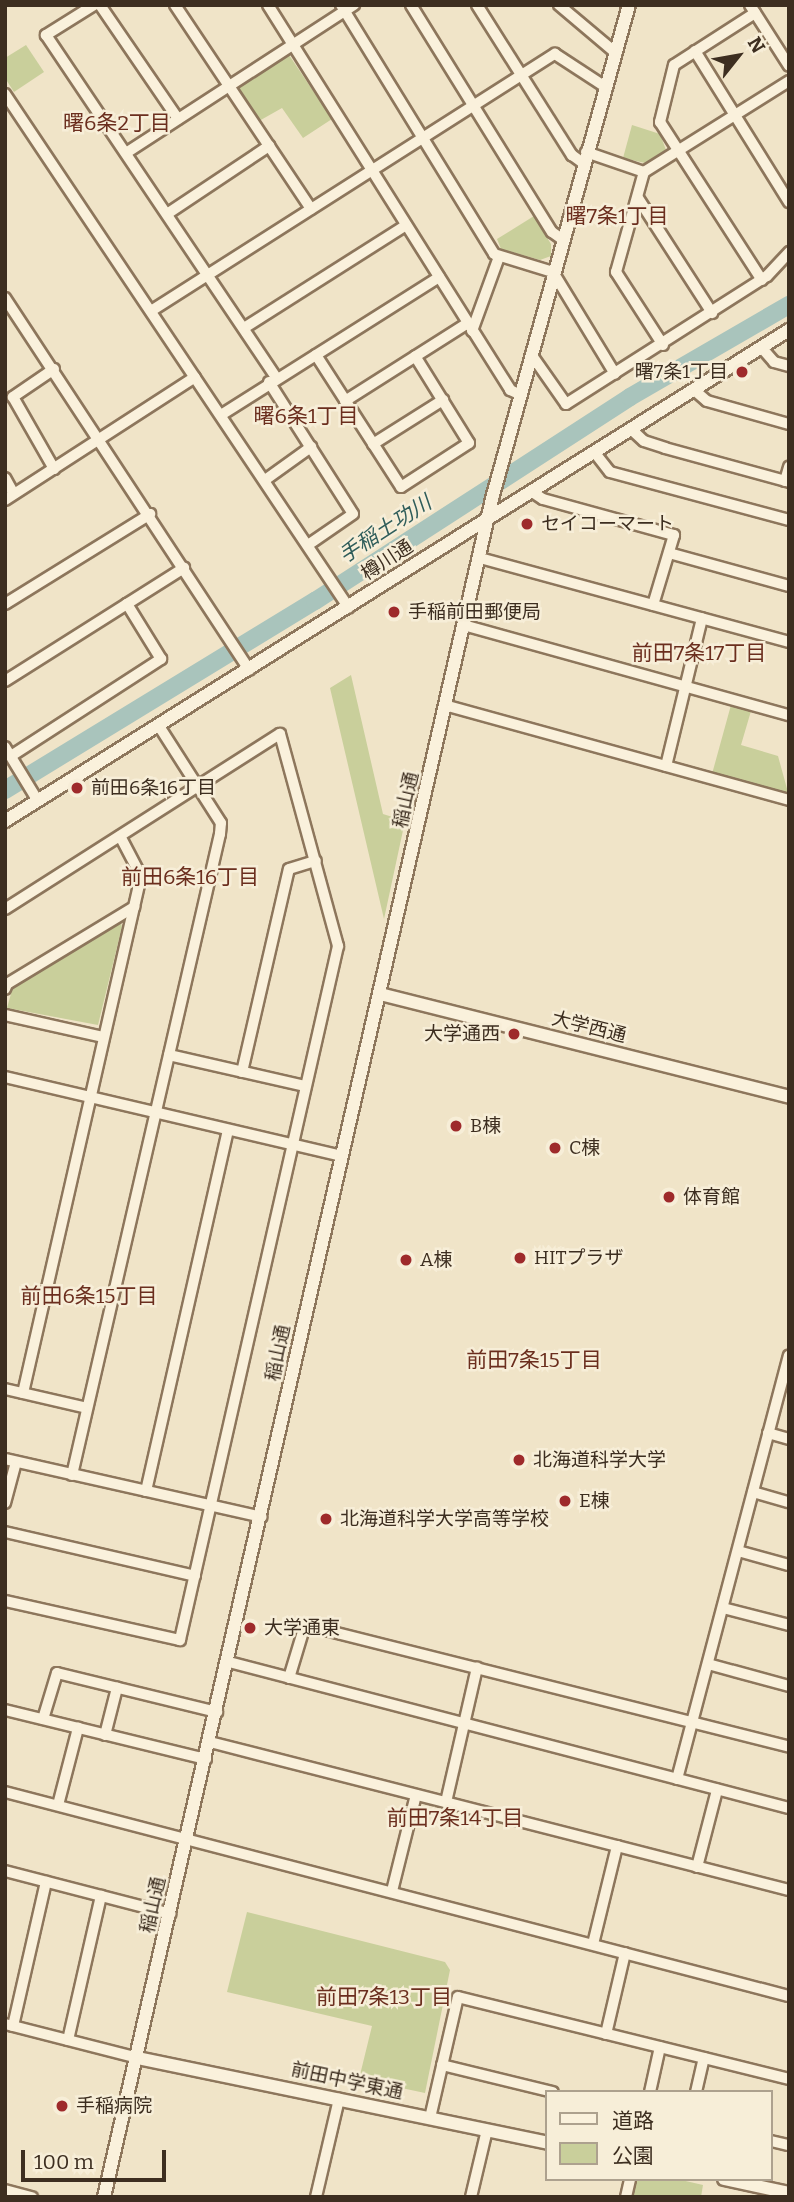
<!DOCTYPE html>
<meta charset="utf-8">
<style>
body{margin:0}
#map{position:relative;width:794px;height:2202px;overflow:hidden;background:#f0e4c8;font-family:Bitter,"Noto Sans JP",serif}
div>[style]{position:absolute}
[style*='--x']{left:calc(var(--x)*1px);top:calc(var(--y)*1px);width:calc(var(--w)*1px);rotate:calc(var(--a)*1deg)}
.green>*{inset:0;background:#c9cf9b}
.river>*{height:18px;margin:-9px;padding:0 9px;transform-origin:9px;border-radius:9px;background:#a9c4bc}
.roads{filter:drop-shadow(2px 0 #8d765c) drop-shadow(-2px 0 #8d765c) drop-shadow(0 2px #8d765c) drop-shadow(0 -2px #8d765c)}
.minor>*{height:10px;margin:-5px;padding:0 5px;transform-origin:5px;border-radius:5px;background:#faf1dc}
.tertiary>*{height:12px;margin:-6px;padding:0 6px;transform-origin:6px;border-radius:6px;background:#faf1dc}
.dots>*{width:19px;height:19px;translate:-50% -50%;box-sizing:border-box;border:4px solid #f7eed8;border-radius:50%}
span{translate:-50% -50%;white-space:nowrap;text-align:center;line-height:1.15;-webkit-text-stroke:5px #f7eed8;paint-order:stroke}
.poi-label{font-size:19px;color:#3d2e20}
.right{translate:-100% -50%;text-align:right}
.left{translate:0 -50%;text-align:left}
.street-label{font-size:19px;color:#3d2e20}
.neighbourhood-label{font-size:21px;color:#6b2e1e}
.water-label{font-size:21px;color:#2f5d5a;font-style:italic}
.frame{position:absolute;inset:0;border:7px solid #3d2e20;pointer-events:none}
.legend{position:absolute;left:545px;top:2090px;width:228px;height:91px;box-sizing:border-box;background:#f7eed8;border:2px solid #ada18e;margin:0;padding:9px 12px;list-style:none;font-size:21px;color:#3d2e20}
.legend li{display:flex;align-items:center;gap:14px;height:35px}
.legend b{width:35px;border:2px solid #ada18e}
.north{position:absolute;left:703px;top:21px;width:70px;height:70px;-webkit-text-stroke:5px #f7eed8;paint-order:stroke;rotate:59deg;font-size:19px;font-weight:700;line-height:28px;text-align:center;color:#3d2e20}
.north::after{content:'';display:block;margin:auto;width:24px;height:32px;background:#3d2e20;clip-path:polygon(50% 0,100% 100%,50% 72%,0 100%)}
.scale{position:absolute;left:21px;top:2150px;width:145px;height:32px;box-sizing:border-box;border:4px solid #3d2e20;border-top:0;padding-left:9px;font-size:21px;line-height:24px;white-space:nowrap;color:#3d2e20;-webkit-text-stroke:5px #f7eed8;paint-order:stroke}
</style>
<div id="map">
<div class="green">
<div style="clip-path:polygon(26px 45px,44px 72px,14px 92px,5px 78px,5px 58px)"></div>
<div style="clip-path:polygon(289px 55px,332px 119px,303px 138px,282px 108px,259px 121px,239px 91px,240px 85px)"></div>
<div style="clip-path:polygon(632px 125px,660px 134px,666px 150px,645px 163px,623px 158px)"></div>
<div style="clip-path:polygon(534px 216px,551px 244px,551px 256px,540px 260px,501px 249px,497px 239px)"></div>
<div style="clip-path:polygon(351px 675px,383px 814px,405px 821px,384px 919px,330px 688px)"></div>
<div style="clip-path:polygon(731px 705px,751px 711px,741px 745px,778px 756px,789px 796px,712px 774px)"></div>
<div style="clip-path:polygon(119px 916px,122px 927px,98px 1025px,7px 1008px,14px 983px)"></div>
<div style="clip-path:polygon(247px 1912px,445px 1962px,450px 1970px,425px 2093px,359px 2079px,372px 2026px,227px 1992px)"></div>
<div style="clip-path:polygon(637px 2179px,677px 2179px,703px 2185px,701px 2197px,633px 2197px)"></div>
</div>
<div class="river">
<div style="--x:5;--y:790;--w:363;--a:-31.4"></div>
<div style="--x:315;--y:601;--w:375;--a:-32.9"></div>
<div style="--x:630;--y:397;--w:184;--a:-30.1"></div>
</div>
<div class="roads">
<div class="minor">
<div style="--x:94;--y:5;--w:57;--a:148"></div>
<div style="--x:46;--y:35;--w:412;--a:56.1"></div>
<div style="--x:100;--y:5;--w:138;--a:55.6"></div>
<div style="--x:175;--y:5;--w:245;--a:56.3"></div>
<div style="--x:268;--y:5;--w:455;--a:57.8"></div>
<div style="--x:510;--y:390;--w:12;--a:24"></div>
<div style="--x:341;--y:5;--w:292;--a:58.4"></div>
<div style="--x:494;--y:254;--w:62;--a:17"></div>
<div style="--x:553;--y:272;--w:119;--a:58.7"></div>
<div style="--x:411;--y:5;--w:267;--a:58.2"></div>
<div style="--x:552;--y:232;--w:12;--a:35"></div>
<div style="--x:477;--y:5;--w:178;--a:57.7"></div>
<div style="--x:572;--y:155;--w:14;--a:36"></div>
<div style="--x:559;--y:5;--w:75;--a:40.1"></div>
<div style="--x:750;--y:5;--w:72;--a:57.4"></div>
<div style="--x:755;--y:13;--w:96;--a:147.3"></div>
<div style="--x:674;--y:65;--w:59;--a:103.8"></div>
<div style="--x:660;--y:122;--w:188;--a:57.2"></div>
<div style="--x:695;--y:51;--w:178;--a:58.1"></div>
<div style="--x:5;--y:94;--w:618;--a:56.21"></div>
<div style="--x:586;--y:152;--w:61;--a:19"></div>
<div style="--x:126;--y:153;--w:272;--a:-33"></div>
<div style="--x:638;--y:198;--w:137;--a:57.2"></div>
<div style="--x:167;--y:214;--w:123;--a:-33.7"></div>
<div style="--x:5;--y:298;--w:445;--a:56.7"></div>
<div style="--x:151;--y:311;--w:479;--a:-32.5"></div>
<div style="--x:555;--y:54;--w:62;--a:33.2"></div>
<div style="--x:244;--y:328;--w:192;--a:-32.4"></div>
<div style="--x:472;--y:331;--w:79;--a:-70"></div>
<div style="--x:663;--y:345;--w:87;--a:-122.8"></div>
<div style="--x:616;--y:272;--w:104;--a:-74.4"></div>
<div style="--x:644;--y:172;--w:171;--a:-32.1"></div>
<div style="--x:761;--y:347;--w:20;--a:49"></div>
<div style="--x:774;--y:362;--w:16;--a:15"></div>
<div style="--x:531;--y:354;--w:61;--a:55"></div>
<div style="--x:566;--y:404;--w:238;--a:-32.5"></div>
<div style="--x:767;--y:276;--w:33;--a:-47"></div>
<div style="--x:316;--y:355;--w:157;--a:57.2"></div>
<div style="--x:401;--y:487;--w:81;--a:-32.9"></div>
<div style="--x:469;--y:443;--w:102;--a:-121.8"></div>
<div style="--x:54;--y:369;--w:50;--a:145.7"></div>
<div style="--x:13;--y:397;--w:83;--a:60.3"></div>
<div style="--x:269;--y:382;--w:156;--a:57.5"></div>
<div style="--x:353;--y:514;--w:55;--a:145.4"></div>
<div style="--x:693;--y:389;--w:18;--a:41"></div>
<div style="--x:707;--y:401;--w:85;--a:15.7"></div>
<div style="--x:345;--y:401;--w:146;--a:-32.4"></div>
<div style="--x:221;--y:415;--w:258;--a:-32.3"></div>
<div style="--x:632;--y:430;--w:16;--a:43"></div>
<div style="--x:644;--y:441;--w:22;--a:18"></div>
<div style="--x:665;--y:448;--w:129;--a:15.3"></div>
<div style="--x:373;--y:444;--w:83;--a:-32.2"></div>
<div style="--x:595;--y:453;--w:24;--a:52"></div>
<div style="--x:610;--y:472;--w:185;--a:15"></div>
<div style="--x:5;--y:478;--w:18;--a:61"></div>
<div style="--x:265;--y:480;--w:57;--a:-35.7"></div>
<div style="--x:785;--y:481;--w:15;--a:-74"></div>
<div style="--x:531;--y:491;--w:14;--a:34"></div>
<div style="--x:543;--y:499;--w:136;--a:15.4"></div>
<div style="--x:674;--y:535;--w:73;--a:106.7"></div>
<div style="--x:5;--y:500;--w:226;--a:-32.9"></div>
<div style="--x:669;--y:553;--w:124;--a:15.4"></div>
<div style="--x:480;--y:558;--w:320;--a:15.2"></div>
<div style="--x:5;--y:604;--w:171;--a:-31.8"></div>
<div style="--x:467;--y:626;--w:334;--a:15.5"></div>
<div style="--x:5;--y:681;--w:212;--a:-32.3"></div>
<div style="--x:448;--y:706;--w:354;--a:15.4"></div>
<div style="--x:5;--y:747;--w:63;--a:58.6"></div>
<div style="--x:11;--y:756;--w:179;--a:-32.9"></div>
<div style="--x:161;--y:659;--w:65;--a:-121.7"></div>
<div style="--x:666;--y:766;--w:152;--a:-76.3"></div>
<div style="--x:5;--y:909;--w:326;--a:-32.5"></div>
<div style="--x:280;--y:734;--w:220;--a:74.7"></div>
<div style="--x:338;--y:946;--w:712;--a:102.83"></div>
<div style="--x:180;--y:1640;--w:179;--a:-167.4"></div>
<div style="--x:5;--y:989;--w:5;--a:-68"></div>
<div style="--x:7;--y:984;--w:149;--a:-31.2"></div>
<div style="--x:5;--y:1015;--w:100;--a:12.7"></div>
<div style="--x:169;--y:1055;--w:140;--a:12.8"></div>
<div style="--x:242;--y:1072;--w:208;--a:-77"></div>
<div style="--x:289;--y:869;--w:28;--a:-17"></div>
<div style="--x:5;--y:1077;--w:346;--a:13.2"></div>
<div style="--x:5;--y:1389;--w:84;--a:13"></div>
<div style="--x:23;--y:1393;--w:530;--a:-77.14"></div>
<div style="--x:141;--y:876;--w:45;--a:-117.7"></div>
<div style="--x:768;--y:1433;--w:22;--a:16"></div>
<div style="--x:5;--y:1459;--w:263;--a:12.7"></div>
<div style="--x:72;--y:1475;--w:658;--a:-77"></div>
<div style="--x:220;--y:834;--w:11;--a:-85"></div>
<div style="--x:221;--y:823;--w:115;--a:-122.6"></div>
<div style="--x:146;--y:1491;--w:370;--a:-77.2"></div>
<div style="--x:753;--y:1492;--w:37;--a:16"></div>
<div style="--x:5;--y:1503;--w:42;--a:-75"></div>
<div style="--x:5;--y:1532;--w:195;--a:13"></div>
<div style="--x:738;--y:1551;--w:53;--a:15.4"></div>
<div style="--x:723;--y:1608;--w:68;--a:14.4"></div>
<div style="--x:229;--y:1662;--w:579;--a:14.61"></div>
<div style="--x:708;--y:1664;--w:84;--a:15.2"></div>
<div style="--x:289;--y:1678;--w:55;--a:-73.2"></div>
<div style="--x:305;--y:1625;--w:499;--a:14.1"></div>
<div style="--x:5;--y:1710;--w:207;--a:13.7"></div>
<div style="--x:43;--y:1719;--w:48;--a:-73.1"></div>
<div style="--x:57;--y:1673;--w:165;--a:13.7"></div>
<div style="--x:105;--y:1735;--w:49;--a:-75.7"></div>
<div style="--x:210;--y:1742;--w:598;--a:14.34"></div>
<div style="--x:677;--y:1779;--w:438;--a:-75.2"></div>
<div style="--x:5;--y:1792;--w:810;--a:14.59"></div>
<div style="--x:446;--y:1802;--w:138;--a:-77"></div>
<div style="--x:58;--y:1805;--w:80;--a:-75.4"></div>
<div style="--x:697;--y:1867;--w:80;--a:-75.4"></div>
<div style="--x:5;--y:1871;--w:171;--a:14.5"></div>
<div style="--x:392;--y:1891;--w:99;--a:-76"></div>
<div style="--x:593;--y:1944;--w:101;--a:-76.2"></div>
<div style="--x:5;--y:2024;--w:137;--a:14.3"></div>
<div style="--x:13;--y:2026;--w:148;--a:-77.1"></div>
<div style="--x:606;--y:2034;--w:83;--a:-76.8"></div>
<div style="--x:68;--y:2040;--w:148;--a:-77.1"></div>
<div style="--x:442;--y:2065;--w:114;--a:13.7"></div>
<div style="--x:650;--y:2092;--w:46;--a:-77.5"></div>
<div style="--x:696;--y:2092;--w:35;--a:-77"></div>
<div style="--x:430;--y:2118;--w:124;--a:-77"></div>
<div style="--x:458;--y:1997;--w:341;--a:13.9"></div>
<div style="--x:771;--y:2141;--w:18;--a:13"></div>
<div style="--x:5;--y:2190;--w:28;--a:15"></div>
<div style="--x:316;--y:2197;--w:101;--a:-76.8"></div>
<div style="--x:471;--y:2197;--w:69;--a:-76.6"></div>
<div style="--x:626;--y:2197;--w:18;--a:-77"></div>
</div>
<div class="tertiary">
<div style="--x:5;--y:821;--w:925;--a:-32.06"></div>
<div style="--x:380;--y:994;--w:422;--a:14.1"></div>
<div style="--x:138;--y:2058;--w:418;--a:11.7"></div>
<div style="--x:724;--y:2179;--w:66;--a:12.2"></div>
<div style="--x:104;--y:2197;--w:1746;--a:-77.13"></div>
<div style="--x:493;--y:495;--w:509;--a:-74.49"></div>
</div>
</div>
<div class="dots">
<div style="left:742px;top:372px;background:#9e2a2b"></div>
<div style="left:527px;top:524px;background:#9e2a2b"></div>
<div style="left:394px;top:612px;background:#9e2a2b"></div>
<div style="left:77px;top:788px;background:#9e2a2b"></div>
<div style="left:514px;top:1034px;background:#9e2a2b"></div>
<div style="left:456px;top:1126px;background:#9e2a2b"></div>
<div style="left:555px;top:1148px;background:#9e2a2b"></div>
<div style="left:669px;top:1197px;background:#9e2a2b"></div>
<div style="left:520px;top:1258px;background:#9e2a2b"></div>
<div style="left:406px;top:1260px;background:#9e2a2b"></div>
<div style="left:519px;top:1460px;background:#9e2a2b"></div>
<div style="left:565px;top:1501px;background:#9e2a2b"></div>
<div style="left:326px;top:1519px;background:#9e2a2b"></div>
<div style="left:250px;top:1628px;background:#9e2a2b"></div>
<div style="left:62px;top:2106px;background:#9e2a2b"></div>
</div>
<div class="poi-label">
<span class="right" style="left:728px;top:372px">曙7条1丁目</span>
<span class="left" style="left:541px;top:524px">セイコーマート</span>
<span class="left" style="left:408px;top:612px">手稲前田郵便局</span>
<span class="left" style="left:91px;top:788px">前田6条16丁目</span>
<span class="right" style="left:500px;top:1034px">大学通西</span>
<span class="left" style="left:470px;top:1126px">B棟</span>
<span class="left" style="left:569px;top:1148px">C棟</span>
<span class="left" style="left:683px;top:1197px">体育館</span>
<span class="left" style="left:534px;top:1258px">HITプラザ</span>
<span class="left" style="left:420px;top:1260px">A棟</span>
<span class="left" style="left:533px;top:1460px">北海道科学大学</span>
<span class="left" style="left:579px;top:1501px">E棟</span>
<span class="left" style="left:340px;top:1519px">北海道科学大学高等学校</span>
<span class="left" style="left:264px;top:1628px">大学通東</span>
<span class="left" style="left:76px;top:2106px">手稲病院</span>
</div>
<div class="street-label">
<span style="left:387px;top:560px;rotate:-33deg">樽川通</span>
<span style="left:406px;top:800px;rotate:-77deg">稲山通</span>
<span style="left:589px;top:1027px;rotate:14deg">大学西通</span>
<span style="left:278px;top:1353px;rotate:-78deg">稲山通</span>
<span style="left:153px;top:1905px;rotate:-77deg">稲山通</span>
<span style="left:347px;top:2081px;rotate:12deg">前田中学東通</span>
</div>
<div class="neighbourhood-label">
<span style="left:117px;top:123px">曙6条2丁目</span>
<span style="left:617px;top:216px">曙7条1丁目</span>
<span style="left:306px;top:416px">曙6条1丁目</span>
<span style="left:699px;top:653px">前田7条17丁目</span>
<span style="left:190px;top:877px">前田6条16丁目</span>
<span style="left:89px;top:1296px">前田6条15丁目</span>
<span style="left:534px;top:1360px">前田7条15丁目</span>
<span style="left:455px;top:1818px">前田7条14丁目</span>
<span style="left:384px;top:1997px">前田7条13丁目</span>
</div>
<div class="water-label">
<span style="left:385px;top:529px;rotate:-33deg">手稲土功川</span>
</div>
<div class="frame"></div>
<ul class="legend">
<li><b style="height:9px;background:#faf1dc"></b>道路</li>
<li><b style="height:19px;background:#c9cf9b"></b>公園</li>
</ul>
<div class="north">N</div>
<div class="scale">100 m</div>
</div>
